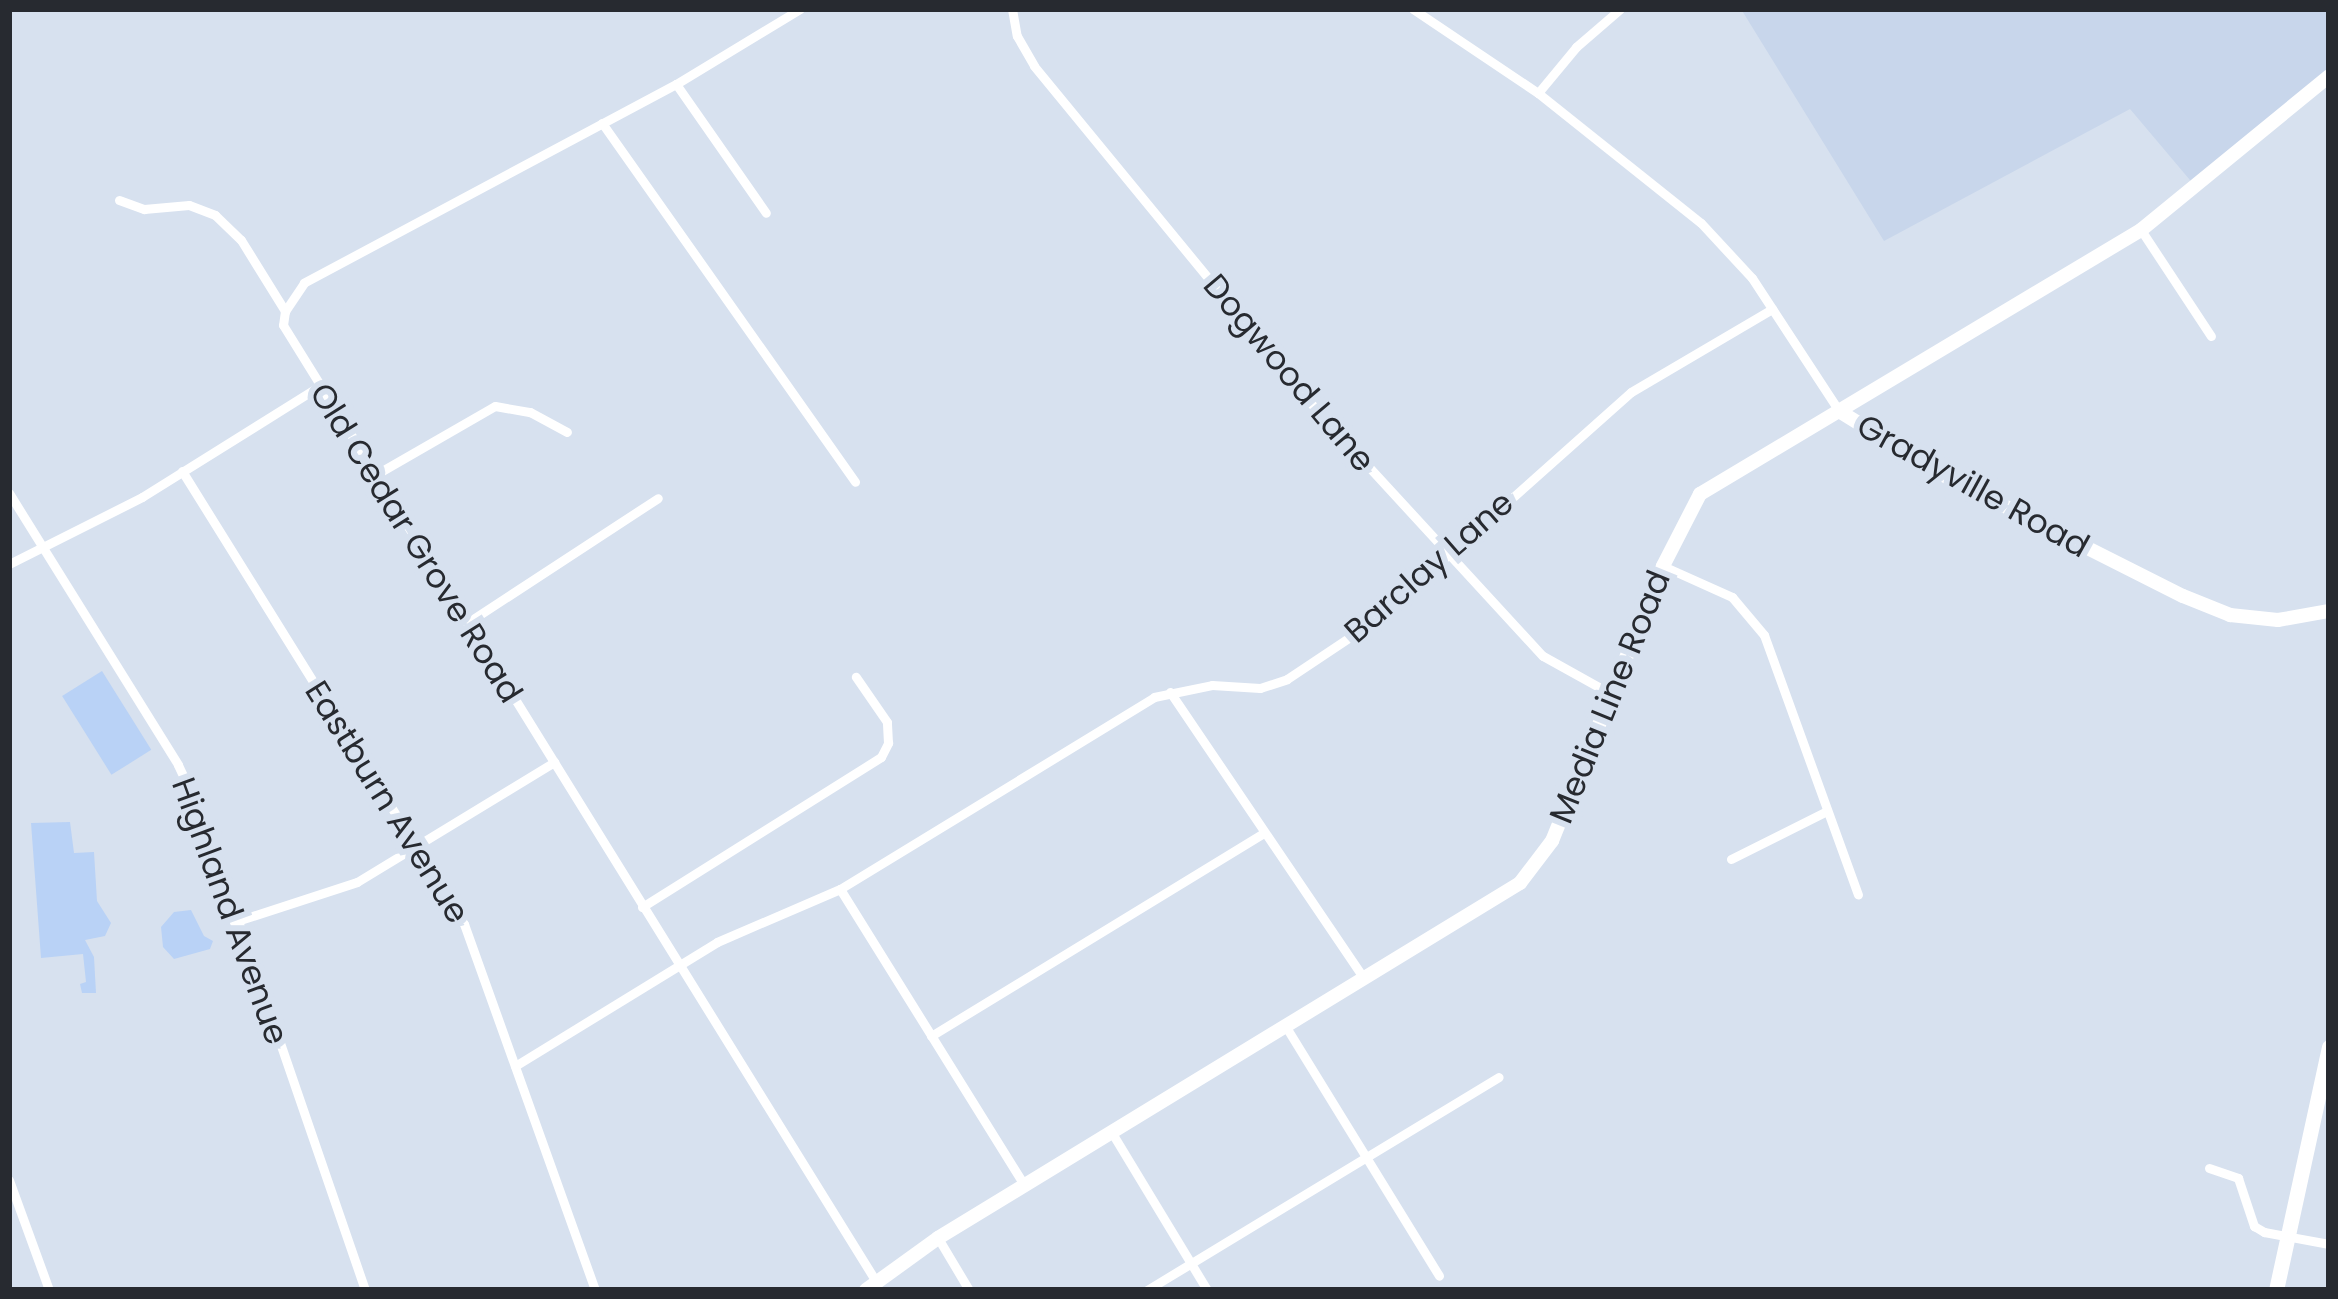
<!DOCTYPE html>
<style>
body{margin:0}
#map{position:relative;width:2338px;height:1299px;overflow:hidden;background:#d7e1ef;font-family:Poppins,sans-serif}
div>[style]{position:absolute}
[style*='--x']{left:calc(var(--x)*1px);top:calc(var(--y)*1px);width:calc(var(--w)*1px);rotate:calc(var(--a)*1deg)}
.built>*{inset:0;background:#c8d6eb}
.green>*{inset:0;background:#b9d2f6;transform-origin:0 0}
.street>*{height:9px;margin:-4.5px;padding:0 4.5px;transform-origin:4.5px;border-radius:4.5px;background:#fff}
.secondary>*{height:14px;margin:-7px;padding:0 7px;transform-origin:7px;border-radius:7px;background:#fff}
.primary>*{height:15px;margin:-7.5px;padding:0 7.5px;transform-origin:7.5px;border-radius:7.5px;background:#fff}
span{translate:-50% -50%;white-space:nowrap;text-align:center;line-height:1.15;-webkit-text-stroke:12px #d7e1ef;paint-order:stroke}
.street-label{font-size:33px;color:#272a30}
.frame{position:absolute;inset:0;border:12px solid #272a30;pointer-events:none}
</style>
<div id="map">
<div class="built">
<div style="clip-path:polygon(1741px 9px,2329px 9px,2329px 76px,2195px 186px,2130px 109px,1884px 241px)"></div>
</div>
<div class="green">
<div style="left:102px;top:671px;width:93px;height:47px;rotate:58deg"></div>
<div style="clip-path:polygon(70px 822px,74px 853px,94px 852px,97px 901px,111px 923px,105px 936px,85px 940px,94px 957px,96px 993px,82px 993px,80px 984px,86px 982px,83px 954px,41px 958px,31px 823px)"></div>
<div style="clip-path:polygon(191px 910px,204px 936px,213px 941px,210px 949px,174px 959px,163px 947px,161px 927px,174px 912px)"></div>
</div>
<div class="street">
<div style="--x:800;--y:9;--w:145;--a:148.8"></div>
<div style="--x:676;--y:84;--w:422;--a:151.9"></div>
<div style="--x:304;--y:283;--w:34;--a:124"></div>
<div style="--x:285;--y:311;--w:14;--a:98"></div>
<div style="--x:283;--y:325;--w:1127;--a:58.2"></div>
<div style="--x:1012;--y:9;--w:27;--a:80"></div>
<div style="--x:1017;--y:36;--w:34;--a:60"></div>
<div style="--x:1034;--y:66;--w:453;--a:50.6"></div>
<div style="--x:1322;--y:416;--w:326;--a:47.4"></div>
<div style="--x:1543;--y:656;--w:80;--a:29.1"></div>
<div style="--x:1413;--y:9;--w:151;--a:33.9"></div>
<div style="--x:1538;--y:93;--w:208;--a:38.6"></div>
<div style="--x:1701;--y:223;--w:75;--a:47.2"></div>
<div style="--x:1752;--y:278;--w:159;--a:56.8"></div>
<div style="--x:676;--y:84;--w:157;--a:55.1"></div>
<div style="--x:1538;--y:93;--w:60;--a:-50.4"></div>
<div style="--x:1576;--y:47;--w:58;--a:-40.8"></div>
<div style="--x:602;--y:123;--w:439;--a:54.8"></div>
<div style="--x:119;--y:200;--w:27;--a:20"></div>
<div style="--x:144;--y:209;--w:45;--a:-5.1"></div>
<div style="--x:189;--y:205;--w:28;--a:21"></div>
<div style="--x:215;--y:215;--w:36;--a:44"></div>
<div style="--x:241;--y:240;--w:84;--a:58.2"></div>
<div style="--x:2141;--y:230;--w:127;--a:56.6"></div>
<div style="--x:182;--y:471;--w:534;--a:58.1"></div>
<div style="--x:464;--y:924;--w:389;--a:70.3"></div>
<div style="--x:375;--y:475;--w:138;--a:-29.9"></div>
<div style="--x:495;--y:406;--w:36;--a:10"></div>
<div style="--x:530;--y:412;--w:42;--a:28.4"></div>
<div style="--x:9;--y:493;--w:320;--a:58.1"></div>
<div style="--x:178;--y:765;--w:56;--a:64.8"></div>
<div style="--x:202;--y:816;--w:501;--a:71.02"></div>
<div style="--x:9;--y:564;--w:149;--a:-26.7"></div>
<div style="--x:142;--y:497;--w:208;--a:-32"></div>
<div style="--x:1663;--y:566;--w:76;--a:24.2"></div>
<div style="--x:1732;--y:597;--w:50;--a:49.9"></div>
<div style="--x:1764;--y:635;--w:276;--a:70.1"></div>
<div style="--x:467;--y:623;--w:228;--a:-33.2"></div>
<div style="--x:1170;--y:692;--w:346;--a:55.9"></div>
<div style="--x:1731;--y:859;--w:105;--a:-26.6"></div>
<div style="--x:840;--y:889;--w:350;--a:58.1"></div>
<div style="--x:642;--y:907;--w:282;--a:-32.1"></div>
<div style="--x:881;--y:757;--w:16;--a:-63"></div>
<div style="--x:888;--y:743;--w:21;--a:-93"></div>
<div style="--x:887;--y:722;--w:55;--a:-124.6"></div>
<div style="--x:234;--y:922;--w:129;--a:-18"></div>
<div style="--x:357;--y:882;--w:231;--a:-31.3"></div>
<div style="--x:1286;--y:1027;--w:292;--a:58.4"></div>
<div style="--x:931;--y:1036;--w:390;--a:-31.4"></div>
<div style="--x:515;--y:1066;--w:237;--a:-31.5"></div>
<div style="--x:717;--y:942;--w:134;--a:-23.3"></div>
<div style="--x:840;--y:889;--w:368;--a:-31.4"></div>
<div style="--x:1154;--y:697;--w:59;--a:-11.7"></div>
<div style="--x:1212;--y:685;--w:48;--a:3.6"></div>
<div style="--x:1260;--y:688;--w:28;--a:-18"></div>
<div style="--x:1287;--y:679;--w:105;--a:-33.7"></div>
<div style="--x:1374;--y:621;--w:344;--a:-41.7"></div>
<div style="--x:1631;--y:392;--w:164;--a:-30.5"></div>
<div style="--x:1112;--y:1133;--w:184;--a:58.8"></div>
<div style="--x:2209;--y:1168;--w:31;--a:19"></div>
<div style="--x:2238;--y:1178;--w:51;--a:71.6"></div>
<div style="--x:2254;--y:1226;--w:12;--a:31"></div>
<div style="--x:2264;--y:1232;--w:66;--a:10.5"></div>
<div style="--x:9;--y:1180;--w:117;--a:70"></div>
<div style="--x:938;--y:1238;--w:61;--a:59.2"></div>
<div style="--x:1147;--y:1290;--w:411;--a:-31.2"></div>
</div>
<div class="secondary">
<div style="--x:1839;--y:411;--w:118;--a:31.8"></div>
<div style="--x:1939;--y:473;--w:273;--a:26.8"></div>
<div style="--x:2183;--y:596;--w:51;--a:22"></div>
<div style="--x:2230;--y:615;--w:48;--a:5.9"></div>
<div style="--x:2278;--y:620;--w:52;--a:-10"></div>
<div style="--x:866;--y:1290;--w:89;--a:-35.8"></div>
<div style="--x:938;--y:1238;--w:682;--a:-31.38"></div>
<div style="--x:1520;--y:883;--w:53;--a:-52.7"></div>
<div style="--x:1552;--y:841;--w:297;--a:-68"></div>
<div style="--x:1663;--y:566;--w:81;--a:-62.8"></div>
<div style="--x:1700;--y:494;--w:514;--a:-30.91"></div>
<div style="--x:2141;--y:230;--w:243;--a:-39.3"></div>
</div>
<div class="primary">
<div style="--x:2276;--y:1290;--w:249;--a:-77.7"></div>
</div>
<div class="street-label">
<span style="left:1289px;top:373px;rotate:50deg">Dogwood Lane</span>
<span style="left:1973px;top:486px;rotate:29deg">Gradyville Road</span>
<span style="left:416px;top:543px;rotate:58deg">Old Cedar Grove Road</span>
<span style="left:1429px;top:567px;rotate:-41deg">Barclay Lane</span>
<span style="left:1610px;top:697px;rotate:-68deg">Media Line Road</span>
<span style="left:387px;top:802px;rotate:58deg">Eastburn Avenue</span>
<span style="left:230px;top:911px;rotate:70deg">Highland Avenue</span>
</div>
<div class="frame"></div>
</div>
